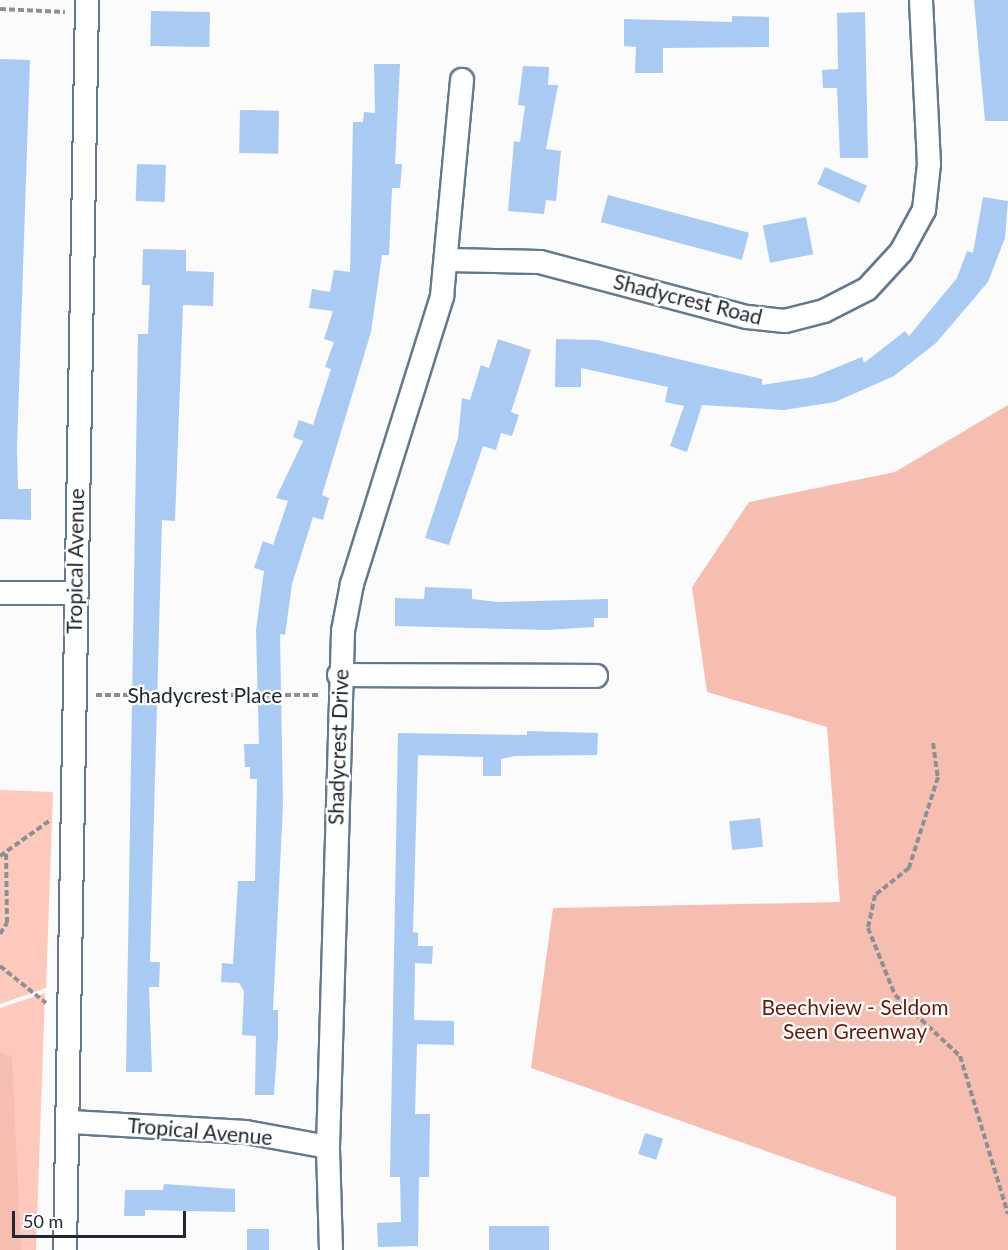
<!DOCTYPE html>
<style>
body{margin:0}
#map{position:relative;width:1008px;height:1250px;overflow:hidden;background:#fbfbfb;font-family:Lato,sans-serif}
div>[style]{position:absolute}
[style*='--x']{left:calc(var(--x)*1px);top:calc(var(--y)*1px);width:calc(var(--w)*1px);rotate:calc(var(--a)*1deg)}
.green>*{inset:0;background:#fdc9bd}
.forest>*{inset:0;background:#f6beb1}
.building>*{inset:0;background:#a9caf2;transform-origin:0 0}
.path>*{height:4px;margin-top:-2px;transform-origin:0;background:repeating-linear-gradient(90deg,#8c9095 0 6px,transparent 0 9px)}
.roads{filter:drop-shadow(2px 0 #64788f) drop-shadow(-2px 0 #64788f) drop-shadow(0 2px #64788f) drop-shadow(0 -2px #64788f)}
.minor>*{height:22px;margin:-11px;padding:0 11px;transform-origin:11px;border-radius:11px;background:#fff}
span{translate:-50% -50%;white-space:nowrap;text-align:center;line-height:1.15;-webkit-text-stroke:4.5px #fff;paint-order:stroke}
.street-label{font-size:21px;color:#202832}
.park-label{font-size:21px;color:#671909}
.scale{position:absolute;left:12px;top:1211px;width:174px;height:27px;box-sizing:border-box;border:3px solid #202832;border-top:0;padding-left:8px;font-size:18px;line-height:21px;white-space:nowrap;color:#202832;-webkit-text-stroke:4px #fff;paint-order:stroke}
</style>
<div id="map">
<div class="green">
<div style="clip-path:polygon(0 790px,53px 792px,46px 988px,0 1004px)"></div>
<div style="clip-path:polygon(45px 993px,36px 1250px,0 1250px,0 1008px)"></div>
</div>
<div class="forest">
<div style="clip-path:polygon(1008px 405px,1008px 1250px,896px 1250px,896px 1197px,531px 1068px,553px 908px,840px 902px,827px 727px,707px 692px,692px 587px,749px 502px,895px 472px)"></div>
<div style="clip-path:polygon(0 1052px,12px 1057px,21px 1250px,0 1250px)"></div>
</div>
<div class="building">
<div style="clip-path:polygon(974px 0,1008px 0,1008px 121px,985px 121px)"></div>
<div style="left:151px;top:11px;width:59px;height:35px;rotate:1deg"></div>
<div style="clip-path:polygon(865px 12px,868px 158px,840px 158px,837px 88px,823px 88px,822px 70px,838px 69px,837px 13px)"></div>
<div style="clip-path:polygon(732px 16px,769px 17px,769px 47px,663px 48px,663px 73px,635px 73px,636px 47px,624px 46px,624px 19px,732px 22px)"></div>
<div style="clip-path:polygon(0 59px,30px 60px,17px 448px,18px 489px,31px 489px,31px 520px,0 519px)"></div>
<div style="clip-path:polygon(374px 64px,400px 64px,395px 164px,402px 164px,400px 188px,392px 188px,389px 255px,382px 255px,371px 332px,322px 495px,329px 498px,323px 520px,313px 517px,292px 584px,285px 635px,280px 634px,283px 804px,273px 1010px,278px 1010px,278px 1036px,274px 1095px,255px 1095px,256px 1036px,242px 1035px,244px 991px,239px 983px,221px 982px,222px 963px,233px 964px,238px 881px,255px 881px,257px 779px,250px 779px,250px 767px,245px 767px,244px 744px,259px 744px,256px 630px,264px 571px,254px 568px,263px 541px,273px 545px,288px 501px,276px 498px,303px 441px,293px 437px,299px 420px,313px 425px,331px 369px,325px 367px,334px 342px,324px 339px,333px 311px,309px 308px,312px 289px,330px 292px,334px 270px,350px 272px,353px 122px,363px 122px,364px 112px,375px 113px)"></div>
<div style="clip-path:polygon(523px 66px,549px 67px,548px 85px,558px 85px,546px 149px,561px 151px,556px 201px,546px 200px,544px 214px,508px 211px,514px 141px,520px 142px,525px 106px,518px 105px)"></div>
<div style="left:240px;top:110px;width:39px;height:43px;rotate:1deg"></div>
<div style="left:137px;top:164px;width:29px;height:37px;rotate:2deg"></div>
<div style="left:825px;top:167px;width:46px;height:19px;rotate:24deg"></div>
<div style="left:608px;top:195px;width:146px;height:28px;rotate:15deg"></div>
<div style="clip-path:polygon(983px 197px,1008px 201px,1005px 238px,988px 282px,936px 343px,894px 376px,835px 402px,784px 410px,702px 405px,687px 452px,670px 446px,684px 406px,665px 402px,668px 387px,581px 368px,581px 387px,555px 387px,556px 339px,598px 340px,762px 379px,762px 385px,813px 377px,862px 357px,864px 363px,905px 331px,909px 336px,957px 278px,967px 251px,973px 253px)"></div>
<div style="left:806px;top:217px;width:38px;height:44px;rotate:79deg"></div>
<div style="clip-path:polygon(143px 249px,186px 250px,186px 271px,214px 272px,213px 306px,183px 305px,175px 521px,162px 520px,150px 962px,160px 962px,159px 987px,149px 987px,152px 1072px,126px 1072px,138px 334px,148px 334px,150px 285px,142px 285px)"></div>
<div style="clip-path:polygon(498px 339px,531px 350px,511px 412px,519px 415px,512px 436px,501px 433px,496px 450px,483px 446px,449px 545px,425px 538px,458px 438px,462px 398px,470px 400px,481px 365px,489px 368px)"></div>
<div style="clip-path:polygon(425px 587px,472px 589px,472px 599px,498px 602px,608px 599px,608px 618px,594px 618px,594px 627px,547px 630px,395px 626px,395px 598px,424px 599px)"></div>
<div style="clip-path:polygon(527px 731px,598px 733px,597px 755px,514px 756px,501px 759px,501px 776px,483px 776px,483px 757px,418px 755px,413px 932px,418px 933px,418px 946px,433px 946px,432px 964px,415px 963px,414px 1020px,454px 1021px,454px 1045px,417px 1044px,415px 1114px,430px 1114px,429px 1177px,419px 1177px,418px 1246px,378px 1247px,377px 1223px,401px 1222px,400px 1177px,390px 1177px,398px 733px,527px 735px)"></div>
<div style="left:760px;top:818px;width:29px;height:31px;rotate:84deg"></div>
<div style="left:645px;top:1133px;width:19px;height:22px;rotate:18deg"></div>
<div style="clip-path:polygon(164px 1184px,235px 1189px,235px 1212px,145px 1210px,145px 1216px,124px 1216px,125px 1190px,163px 1190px)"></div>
<div style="left:549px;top:1226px;width:24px;height:60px;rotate:90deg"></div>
<div style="left:247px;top:1229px;width:22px;height:21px"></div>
</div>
<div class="path">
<div style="--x:0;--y:9;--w:65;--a:2.6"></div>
<div style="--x:96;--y:695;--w:223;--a:0"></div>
<div style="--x:933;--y:743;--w:34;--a:82"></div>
<div style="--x:938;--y:777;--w:96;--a:107.7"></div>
<div style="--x:909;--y:868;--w:43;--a:141.5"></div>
<div style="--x:875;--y:895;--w:34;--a:102"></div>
<div style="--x:868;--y:928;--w:72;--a:68.1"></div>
<div style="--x:895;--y:995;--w:89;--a:43.2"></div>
<div style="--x:960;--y:1056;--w:165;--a:73.1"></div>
<div style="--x:0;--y:856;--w:60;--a:-35.5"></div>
<div style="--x:0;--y:934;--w:13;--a:-58"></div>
<div style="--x:7;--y:923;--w:69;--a:-90.8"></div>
<div style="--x:0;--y:966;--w:59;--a:38.8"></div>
</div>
<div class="roads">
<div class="minor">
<div style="--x:449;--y:260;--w:91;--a:1.3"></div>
<div style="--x:540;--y:262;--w:214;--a:14.9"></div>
<div style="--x:747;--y:317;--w:38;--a:6"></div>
<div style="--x:785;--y:321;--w:40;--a:-14.4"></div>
<div style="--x:824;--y:311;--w:48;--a:-27.1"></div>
<div style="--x:867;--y:289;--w:50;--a:-47.4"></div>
<div style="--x:901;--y:252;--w:48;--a:-61.3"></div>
<div style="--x:924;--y:210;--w:46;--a:-83.8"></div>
<div style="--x:929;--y:164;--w:164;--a:-92.8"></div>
<div style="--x:0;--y:593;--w:75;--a:0"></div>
<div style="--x:339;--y:675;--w:257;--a:0.2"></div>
<div style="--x:71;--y:1122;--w:175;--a:3.3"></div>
<div style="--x:246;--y:1132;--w:83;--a:10.4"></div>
<div style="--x:65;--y:1250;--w:1250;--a:-88.99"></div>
<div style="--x:331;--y:1250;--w:103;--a:-91.7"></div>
<div style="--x:328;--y:1147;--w:516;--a:-88.33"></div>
<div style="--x:343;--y:631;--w:48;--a:-79.2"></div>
<div style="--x:352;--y:584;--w:302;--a:-72.6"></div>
<div style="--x:442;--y:296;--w:217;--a:-84.7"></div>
</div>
</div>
<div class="street-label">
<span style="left:688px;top:299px;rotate:14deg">Shadycrest Road</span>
<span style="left:75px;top:561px;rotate:-89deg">Tropical Avenue</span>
<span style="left:205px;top:695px">Shadycrest Place</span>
<span style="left:338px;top:747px;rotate:-88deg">Shadycrest Drive</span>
<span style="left:200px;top:1131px;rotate:5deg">Tropical Avenue</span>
</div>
<div class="park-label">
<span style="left:855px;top:1019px">Beechview - Seldom<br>Seen Greenway</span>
</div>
<div class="scale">50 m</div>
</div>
